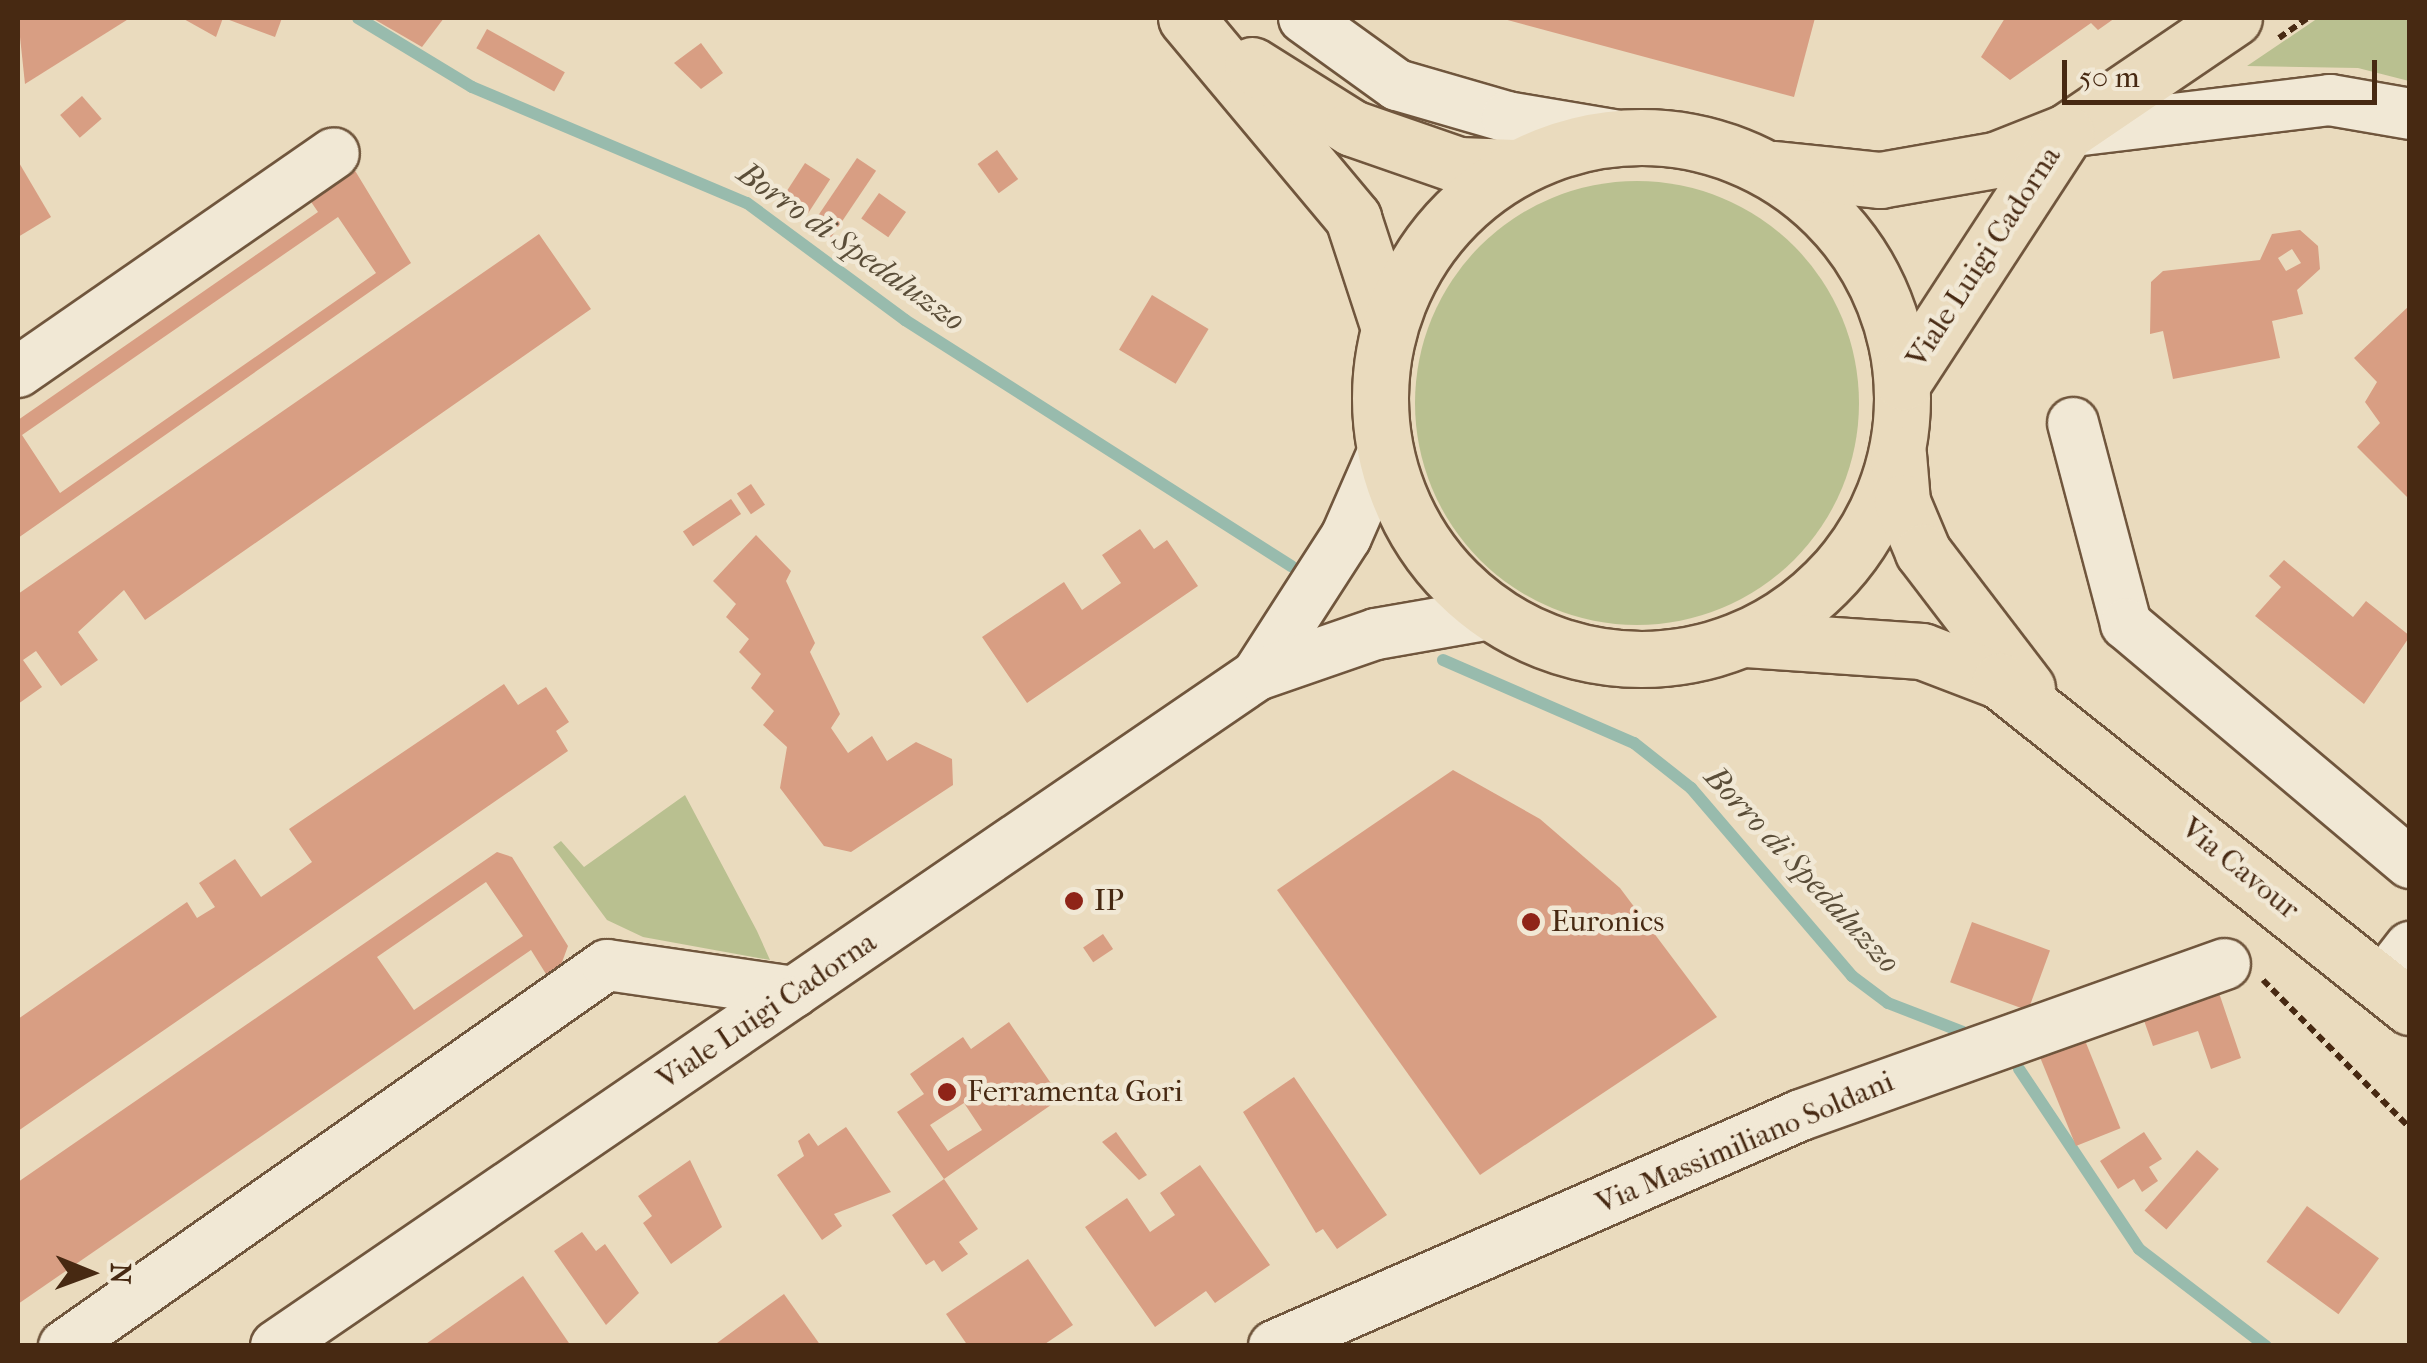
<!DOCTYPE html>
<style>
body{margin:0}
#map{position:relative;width:2427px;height:1363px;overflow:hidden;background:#eadbbe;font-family:"IM FELL French Canon",serif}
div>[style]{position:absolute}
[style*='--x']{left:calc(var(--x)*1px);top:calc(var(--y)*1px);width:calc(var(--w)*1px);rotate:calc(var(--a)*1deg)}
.green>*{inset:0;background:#b9c090}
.round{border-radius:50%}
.stream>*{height:12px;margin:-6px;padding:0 6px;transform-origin:6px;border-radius:6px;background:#98bbad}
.building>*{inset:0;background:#d89e83;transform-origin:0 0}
.path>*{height:6px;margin-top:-3px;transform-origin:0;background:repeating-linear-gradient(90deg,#472912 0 8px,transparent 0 13px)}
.roads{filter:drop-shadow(2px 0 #70563d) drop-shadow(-2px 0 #70563d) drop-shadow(0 2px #70563d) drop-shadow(0 -2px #70563d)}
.minor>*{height:50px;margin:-25px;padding:0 25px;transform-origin:25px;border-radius:25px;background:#f1e8d5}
.major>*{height:55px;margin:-27.5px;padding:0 27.5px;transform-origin:27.5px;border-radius:27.5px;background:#eadbbe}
.major>.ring{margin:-27.5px;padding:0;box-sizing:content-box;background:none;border:55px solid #eadbbe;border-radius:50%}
.dots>*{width:28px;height:28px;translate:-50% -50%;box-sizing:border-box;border:5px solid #f1e8d5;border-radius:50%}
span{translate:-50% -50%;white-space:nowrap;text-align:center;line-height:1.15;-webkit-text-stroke:9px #f1e8d5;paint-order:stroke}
.street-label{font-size:30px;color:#472912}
.poi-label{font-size:30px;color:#472912}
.left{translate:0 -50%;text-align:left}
.water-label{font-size:32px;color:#5b4e39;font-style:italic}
.frame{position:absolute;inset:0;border:20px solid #472912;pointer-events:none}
.north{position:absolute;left:40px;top:1223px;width:100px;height:100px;-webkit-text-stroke:8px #f1e8d5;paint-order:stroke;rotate:91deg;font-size:28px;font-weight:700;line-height:40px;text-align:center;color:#472912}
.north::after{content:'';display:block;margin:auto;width:35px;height:45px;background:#472912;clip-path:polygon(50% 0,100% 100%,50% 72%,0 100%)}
.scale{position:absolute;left:2062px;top:60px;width:315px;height:45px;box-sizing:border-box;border:5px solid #472912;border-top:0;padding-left:12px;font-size:30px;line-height:35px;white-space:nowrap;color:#472912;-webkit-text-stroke:8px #f1e8d5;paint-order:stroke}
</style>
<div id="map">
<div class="green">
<div style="clip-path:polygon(2318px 18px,2409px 18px,2409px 81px,2358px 68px,2247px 66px)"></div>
<div class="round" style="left:1415px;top:181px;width:444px;height:444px"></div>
<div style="clip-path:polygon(685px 795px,757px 931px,770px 960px,643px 937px,607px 920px,553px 847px,561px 841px,584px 867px)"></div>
</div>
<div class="stream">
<div style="--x:358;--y:18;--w:133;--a:31.2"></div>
<div style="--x:472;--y:87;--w:298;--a:22.9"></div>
<div style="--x:747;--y:203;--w:197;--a:36.5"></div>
<div style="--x:905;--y:320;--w:458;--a:32.5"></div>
<div style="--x:1443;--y:660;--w:208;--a:23.5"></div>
<div style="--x:1634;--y:743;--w:73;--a:38.3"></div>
<div style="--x:1691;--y:788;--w:248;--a:49.4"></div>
<div style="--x:1852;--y:976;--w:45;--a:36.9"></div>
<div style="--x:1888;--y:1003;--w:80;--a:21.1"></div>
<div style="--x:2019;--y:1069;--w:216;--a:56.3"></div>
<div style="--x:2139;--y:1249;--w:160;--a:37.4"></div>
</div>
<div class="building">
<div style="clip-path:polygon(18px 18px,130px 18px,25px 84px)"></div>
<div style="clip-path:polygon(182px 18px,223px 18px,216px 37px)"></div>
<div style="clip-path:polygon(224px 18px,282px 18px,275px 37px)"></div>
<div style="clip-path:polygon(372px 18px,444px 18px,422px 47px)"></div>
<div style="clip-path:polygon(1500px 18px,1815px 18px,1794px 97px)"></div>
<div style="clip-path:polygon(2005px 18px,2115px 18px,2098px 30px,2091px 23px,2010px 80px,1981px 57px)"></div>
<div style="left:487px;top:29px;width:89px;height:22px;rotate:29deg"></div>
<div style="clip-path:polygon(701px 43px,723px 73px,701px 89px,674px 63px)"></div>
<div style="left:82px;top:96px;width:30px;height:29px;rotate:49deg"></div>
<div style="left:997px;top:150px;width:36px;height:24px;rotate:54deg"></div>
<div style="left:857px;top:158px;width:23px;height:80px;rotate:34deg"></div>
<div style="clip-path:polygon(18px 161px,51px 217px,18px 237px)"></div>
<div style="left:805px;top:163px;width:30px;height:45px;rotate:33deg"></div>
<div style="clip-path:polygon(evenodd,351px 164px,411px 263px,18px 538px,18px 420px,318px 212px,303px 190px,351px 164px,338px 217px,376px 273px,60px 493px,22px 435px,338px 217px)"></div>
<div style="left:879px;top:193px;width:33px;height:31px;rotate:35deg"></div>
<div style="clip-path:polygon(evenodd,2300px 230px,2318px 246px,2320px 269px,2297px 290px,2303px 314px,2272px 321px,2280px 358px,2173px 379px,2163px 331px,2150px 334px,2151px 282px,2163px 271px,2260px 260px,2272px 234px,2300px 230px,2292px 249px,2301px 263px,2286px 271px,2278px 258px,2292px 249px)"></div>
<div style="clip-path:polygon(539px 234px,591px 309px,145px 620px,124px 590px,78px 632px,98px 660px,61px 686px,36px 651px,23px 660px,42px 687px,18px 704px,18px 594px)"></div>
<div style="left:1152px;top:295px;width:66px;height:64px;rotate:31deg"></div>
<div style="clip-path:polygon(2410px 305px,2410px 500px,2357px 447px,2380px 423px,2365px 402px,2377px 382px,2354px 358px)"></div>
<div style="left:751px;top:484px;width:25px;height:17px;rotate:56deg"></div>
<div style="left:731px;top:499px;width:18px;height:58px;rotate:56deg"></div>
<div style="clip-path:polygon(1140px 529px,1154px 549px,1167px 540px,1198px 586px,1027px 703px,982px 637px,1064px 582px,1082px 610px,1121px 583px,1102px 555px)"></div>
<div style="clip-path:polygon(756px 535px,791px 571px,786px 581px,815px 643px,810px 652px,840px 714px,831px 728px,848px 753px,872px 736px,887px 761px,916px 742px,952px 759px,953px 785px,851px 852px,824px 846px,780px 788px,787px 747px,763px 725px,774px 711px,751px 688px,761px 674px,739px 652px,749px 639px,726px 617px,736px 604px,713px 581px)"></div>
<div style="clip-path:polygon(2284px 560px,2353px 617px,2366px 601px,2410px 636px,2364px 704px,2255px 616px,2281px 587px,2269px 576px)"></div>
<div style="clip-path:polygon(504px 684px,518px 705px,546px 687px,569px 722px,556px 731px,568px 751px,18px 1131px,18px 1019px,187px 902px,197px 918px,215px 907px,199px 883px,235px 859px,261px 897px,295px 874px,312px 862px,289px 829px)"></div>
<div style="clip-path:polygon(1453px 770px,1540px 819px,1620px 888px,1717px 1017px,1480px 1175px,1277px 890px)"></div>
<div style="clip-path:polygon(evenodd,497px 852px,512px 857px,568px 946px,561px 965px,546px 974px,531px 950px,18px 1304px,18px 1182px,497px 852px,486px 882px,523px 936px,414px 1010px,377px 957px,486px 882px)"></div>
<div style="left:1972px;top:922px;width:83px;height:64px;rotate:20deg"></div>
<div style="left:1103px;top:934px;width:18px;height:24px;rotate:56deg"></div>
<div style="clip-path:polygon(2217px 987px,2241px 1058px,2211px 1069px,2198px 1031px,2153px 1046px,2141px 1012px)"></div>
<div style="clip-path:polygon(evenodd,1009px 1022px,1061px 1098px,944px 1179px,897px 1112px,924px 1094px,910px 1074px,963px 1037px,971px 1049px,1009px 1022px,964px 1103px,982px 1130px,948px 1151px,930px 1125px,964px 1103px)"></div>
<div style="left:2080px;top:1028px;width:108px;height:48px;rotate:68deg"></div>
<div style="clip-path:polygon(1294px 1077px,1387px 1215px,1337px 1249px,1323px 1229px,1316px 1233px,1243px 1112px)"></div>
<div style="clip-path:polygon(846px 1127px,891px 1192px,834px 1214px,842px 1226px,822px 1240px,777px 1175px,804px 1156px,798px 1141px,809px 1133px,818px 1146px)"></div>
<div style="clip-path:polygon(1116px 1132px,1147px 1175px,1139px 1180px,1102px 1142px)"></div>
<div style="clip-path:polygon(2144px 1132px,2162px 1159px,2149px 1167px,2158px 1181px,2142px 1192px,2134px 1179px,2118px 1189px,2100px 1161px)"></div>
<div style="left:2197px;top:1150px;width:29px;height:80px;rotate:41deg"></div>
<div style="clip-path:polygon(690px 1160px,722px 1227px,671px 1264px,643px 1223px,652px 1216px,638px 1196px)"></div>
<div style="clip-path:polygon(1200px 1165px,1270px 1265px,1215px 1303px,1206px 1291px,1155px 1327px,1085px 1227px,1127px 1198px,1150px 1232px,1175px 1215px,1160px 1193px)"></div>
<div style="clip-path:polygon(944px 1179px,978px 1229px,959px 1242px,968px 1254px,942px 1272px,934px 1260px,926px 1265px,892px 1215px)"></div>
<div style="left:2307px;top:1206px;width:89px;height:69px;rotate:36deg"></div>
<div style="clip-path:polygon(582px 1232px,596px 1251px,605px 1244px,639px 1293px,606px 1325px,554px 1251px)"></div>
<div style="clip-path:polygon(1028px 1259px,1073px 1325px,1042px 1346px,968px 1346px,946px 1314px)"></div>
<div style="clip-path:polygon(523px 1276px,571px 1346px,423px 1346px)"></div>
<div style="clip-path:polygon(784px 1294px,821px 1346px,713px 1346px,732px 1332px)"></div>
</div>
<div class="path">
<div style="--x:2279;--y:38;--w:35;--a:-35"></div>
<div style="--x:2263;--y:980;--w:209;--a:45.2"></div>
</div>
<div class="roads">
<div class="minor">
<div style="--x:1304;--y:18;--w:115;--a:35.8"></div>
<div style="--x:1397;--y:85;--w:115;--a:16.2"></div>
<div style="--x:1507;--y:117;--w:114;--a:9.6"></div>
<div style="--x:2066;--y:132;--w:266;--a:-6.9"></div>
<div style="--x:2330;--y:100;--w:81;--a:9.9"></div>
<div style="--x:18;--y:372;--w:384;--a:-34.7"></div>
<div style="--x:2073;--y:423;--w:208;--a:75.2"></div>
<div style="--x:2126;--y:624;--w:371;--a:40.1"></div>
<div style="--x:1257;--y:675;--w:164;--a:-57.2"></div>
<div style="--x:1346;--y:537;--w:95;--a:-66.4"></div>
<div style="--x:2382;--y:983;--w:46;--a:-52.1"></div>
<div style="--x:64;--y:1346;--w:663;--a:-35.06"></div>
<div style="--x:607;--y:965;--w:189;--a:8.2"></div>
<div style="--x:276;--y:1346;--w:1189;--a:-34.37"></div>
<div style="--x:1257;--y:675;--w:126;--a:-19"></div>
<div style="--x:1376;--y:634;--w:117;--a:-9.9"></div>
<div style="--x:1274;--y:1346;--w:575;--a:-23.67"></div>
<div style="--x:1801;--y:1115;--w:450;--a:-19.6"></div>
</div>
<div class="major">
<div style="--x:1186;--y:18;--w:261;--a:50.1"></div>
<div style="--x:1353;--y:218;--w:116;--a:71.9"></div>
<div style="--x:1252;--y:65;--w:118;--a:32.2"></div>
<div style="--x:1352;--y:128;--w:112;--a:19.2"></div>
<div style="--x:1458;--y:165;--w:57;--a:2"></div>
<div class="ring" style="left:1380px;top:137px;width:467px;height:467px"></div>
<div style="--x:1775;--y:169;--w:106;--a:6"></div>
<div style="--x:1880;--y:180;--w:117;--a:-9.9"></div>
<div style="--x:1995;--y:160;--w:76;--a:-21.5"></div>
<div style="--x:2066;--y:132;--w:203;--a:-34.2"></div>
<div style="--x:1903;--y:382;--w:298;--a:-56.9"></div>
<div style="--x:1898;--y:454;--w:48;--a:85.2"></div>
<div style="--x:1902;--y:502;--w:54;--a:67.2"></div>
<div style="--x:1923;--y:552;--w:171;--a:52.6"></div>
<div style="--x:1746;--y:639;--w:176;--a:3.9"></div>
<div style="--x:1922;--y:651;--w:84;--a:21"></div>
<div style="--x:2000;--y:681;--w:524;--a:38.49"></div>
</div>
</div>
<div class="dots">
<div style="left:1074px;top:901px;background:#8f2418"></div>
<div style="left:1531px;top:922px;background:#8f2418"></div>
<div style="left:947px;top:1092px;background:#8f2418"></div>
</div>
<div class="street-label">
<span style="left:1984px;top:257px;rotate:-57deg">Viale Luigi Cadorna</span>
<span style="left:2240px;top:869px;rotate:39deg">Via Cavour</span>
<span style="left:767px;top:1011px;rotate:-34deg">Viale Luigi Cadorna</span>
<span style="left:1745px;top:1143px;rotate:-23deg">Via Massimiliano Soldani</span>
</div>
<div class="poi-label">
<span class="left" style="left:1094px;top:901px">IP</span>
<span class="left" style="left:1551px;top:922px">Euronics</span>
<span class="left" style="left:967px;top:1092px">Ferramenta Gori</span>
</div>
<div class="water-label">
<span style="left:851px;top:247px;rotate:35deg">Borro di Spedaluzzo</span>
<span style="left:1802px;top:870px;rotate:47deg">Borro di Spedaluzzo</span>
</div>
<div class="frame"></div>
<div class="north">N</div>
<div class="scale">50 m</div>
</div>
